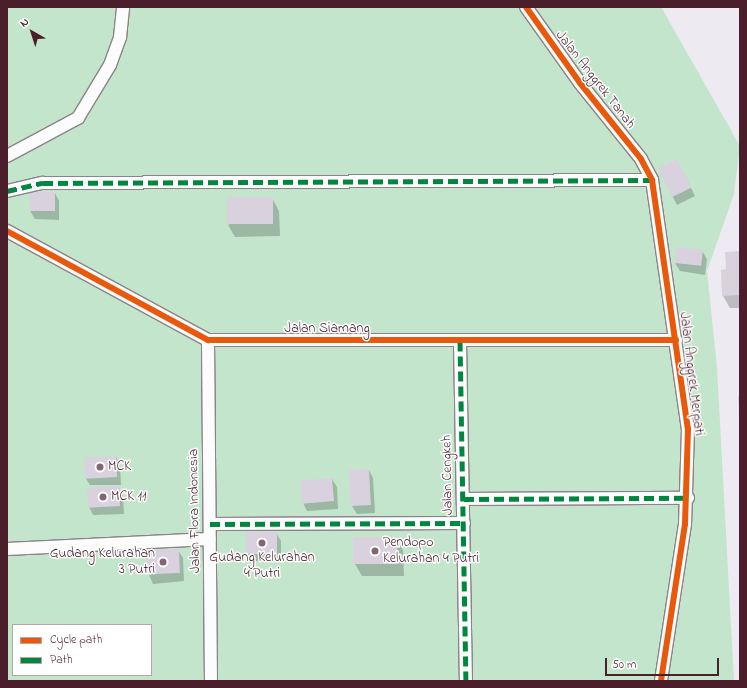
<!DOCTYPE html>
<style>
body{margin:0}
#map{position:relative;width:747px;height:688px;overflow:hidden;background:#eeeaf2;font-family:"Indie Flower",sans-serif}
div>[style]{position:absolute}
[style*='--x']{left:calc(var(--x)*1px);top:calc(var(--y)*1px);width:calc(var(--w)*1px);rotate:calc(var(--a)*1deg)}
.green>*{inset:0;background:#c3e5cc}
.shadow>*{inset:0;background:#0003}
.building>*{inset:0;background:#d9d2de;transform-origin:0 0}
.roads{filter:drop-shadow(1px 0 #8c8288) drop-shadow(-1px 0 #8c8288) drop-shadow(0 1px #8c8288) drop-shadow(0 -1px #8c8288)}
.minor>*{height:12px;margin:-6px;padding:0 6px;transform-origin:6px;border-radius:6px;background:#fcfcfd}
.quiet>*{height:5px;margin-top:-2.5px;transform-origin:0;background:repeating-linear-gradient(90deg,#00873e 0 10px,transparent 0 15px)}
.cycleway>*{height:6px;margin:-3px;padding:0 3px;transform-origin:3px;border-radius:3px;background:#e8590c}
.dots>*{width:11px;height:11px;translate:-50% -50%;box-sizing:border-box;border:2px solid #fff;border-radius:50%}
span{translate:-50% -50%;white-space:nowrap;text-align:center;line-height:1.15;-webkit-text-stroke:3px #fff;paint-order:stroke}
.street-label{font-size:14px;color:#4a1f2b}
.poi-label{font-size:14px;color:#4a1f2b}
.left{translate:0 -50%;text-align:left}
.right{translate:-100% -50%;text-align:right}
.frame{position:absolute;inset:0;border:8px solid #4a1f2b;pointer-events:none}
.legend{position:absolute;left:12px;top:624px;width:140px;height:52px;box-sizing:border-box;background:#fff;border:1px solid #b7a5aa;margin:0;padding:5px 7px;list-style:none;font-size:12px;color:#4a1f2b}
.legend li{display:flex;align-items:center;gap:8px;height:20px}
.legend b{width:20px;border:1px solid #b7a5aa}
.north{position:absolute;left:12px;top:12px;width:40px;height:40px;-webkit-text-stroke:3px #fff;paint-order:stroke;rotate:321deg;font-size:11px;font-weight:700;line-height:16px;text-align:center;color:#4a1f2b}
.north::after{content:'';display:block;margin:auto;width:14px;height:18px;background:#4a1f2b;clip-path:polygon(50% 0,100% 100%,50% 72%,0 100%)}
.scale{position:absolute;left:605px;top:658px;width:114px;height:18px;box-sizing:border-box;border:2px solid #4a1f2b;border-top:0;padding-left:5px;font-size:12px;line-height:14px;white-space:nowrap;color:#4a1f2b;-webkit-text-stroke:3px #fff;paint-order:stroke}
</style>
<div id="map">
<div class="green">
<div style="clip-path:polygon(evenodd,7px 7px,661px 7px,740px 146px,734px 194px,707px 271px,717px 367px,734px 681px,7px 681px,7px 7px,13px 625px,151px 625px,151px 675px,13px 675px,13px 625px)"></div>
</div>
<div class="shadow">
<div style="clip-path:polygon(681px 168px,695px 196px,677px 205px,659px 169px)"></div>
<div style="clip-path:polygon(31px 193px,55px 193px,59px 201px,59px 220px,35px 219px,30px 211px)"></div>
<div style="clip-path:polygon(272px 198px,279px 211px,280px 236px,235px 237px,228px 225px)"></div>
<div style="clip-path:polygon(702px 251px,707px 259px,705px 275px,680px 271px,675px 263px)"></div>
<div style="clip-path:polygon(740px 252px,740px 308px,730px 308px,723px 296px,727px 270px)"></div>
<div style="clip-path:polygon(116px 457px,120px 465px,121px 485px,90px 485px,85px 477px,85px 458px)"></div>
<div style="clip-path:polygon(369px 470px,373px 478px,375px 513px,357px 514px,352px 506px)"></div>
<div style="clip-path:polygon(332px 479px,337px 487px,338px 509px,307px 511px,303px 503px,301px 481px)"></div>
<div style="clip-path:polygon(118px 487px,123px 495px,124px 514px,93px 515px,89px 507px,88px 489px)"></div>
<div style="clip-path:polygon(276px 533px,281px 541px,281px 561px,252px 561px,247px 553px)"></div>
<div style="clip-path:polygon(396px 538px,403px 550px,404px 576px,362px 576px,355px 564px,354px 539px)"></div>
<div style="clip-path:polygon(178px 550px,183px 558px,184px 581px,153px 584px,149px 575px)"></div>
</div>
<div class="building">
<div style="left:677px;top:159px;width:32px;height:21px;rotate:64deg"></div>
<div style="left:30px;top:192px;width:25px;height:19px"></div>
<div style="left:273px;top:197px;width:27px;height:46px;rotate:90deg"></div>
<div style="left:676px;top:247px;width:27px;height:16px;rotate:6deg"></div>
<div style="clip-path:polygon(740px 251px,740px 295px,722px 296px,721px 270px,726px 269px,725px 252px)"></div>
<div style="clip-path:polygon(738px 396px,740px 396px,740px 415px,739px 415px)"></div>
<div style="left:116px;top:456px;width:21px;height:32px;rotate:87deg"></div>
<div style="left:369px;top:469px;width:36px;height:20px;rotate:87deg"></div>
<div style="left:332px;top:478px;width:23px;height:32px;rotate:85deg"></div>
<div style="left:119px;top:486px;width:20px;height:32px;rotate:87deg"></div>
<div style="left:246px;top:532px;width:31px;height:22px"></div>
<div style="left:397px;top:537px;width:27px;height:44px;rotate:90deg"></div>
<div style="left:179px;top:549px;width:24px;height:33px;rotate:88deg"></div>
</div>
<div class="roads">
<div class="minor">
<div style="--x:526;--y:7;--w:93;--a:54.6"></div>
<div style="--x:580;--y:83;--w:97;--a:51.2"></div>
<div style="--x:641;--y:159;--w:24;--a:62"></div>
<div style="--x:652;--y:180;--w:252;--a:81.8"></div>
<div style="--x:688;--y:429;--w:95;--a:91.8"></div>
<div style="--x:685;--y:524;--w:159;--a:98.7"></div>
<div style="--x:7;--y:156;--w:81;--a:-28.2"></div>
<div style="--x:78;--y:118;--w:62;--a:-58.9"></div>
<div style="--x:110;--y:65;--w:30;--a:-70"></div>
<div style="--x:120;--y:37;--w:30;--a:-84"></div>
<div style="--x:7;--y:191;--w:37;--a:-13"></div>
<div style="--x:43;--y:183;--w:609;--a:-0.28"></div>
<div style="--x:7;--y:231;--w:229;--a:28.5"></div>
<div style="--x:208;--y:340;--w:468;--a:0"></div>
<div style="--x:208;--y:340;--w:341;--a:89.5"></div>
<div style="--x:460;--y:341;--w:340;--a:89"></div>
<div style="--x:464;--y:499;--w:224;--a:-0.3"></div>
<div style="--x:210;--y:524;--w:254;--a:-0.2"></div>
<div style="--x:7;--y:549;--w:203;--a:-2.8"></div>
</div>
</div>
<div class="quiet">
<div style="--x:7;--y:191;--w:37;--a:-13"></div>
<div style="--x:43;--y:183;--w:609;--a:-0.28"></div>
<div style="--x:460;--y:341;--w:340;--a:89"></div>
<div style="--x:464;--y:499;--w:224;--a:-0.3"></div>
<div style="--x:210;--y:524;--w:254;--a:-0.2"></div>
</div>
<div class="cycleway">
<div style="--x:526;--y:7;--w:93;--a:54.6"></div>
<div style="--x:580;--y:83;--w:97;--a:51.2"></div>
<div style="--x:641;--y:159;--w:24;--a:62"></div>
<div style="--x:652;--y:180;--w:252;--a:81.8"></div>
<div style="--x:688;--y:429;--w:95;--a:91.8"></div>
<div style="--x:685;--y:524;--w:159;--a:98.7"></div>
<div style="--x:7;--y:231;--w:229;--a:28.5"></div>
<div style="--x:208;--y:340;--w:468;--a:0"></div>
</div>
<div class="dots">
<div style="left:100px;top:467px;background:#836671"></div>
<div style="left:103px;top:497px;background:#836671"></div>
<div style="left:262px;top:543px;background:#836671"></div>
<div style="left:375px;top:551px;background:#836671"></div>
<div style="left:163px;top:562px;background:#836671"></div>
</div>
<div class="street-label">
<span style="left:595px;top:80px;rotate:52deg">Jalan Anggrek Tanah</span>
<span style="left:327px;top:329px">Jalan Siamang</span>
<span style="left:691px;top:374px;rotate:83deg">Jalan Anggrek Merpati</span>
<span style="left:448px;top:475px;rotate:-91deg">Jalan Cengkeh</span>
<span style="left:195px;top:511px;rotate:-91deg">Jalan Flora Indonesia</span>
</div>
<div class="poi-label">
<span class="left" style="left:108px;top:467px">MCK</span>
<span class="left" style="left:111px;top:497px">MCK 11</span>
<span class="left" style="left:383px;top:551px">Pendopo<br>Kelurahan 4 Putri</span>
<span class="right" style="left:155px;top:562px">Gudang Kelurahan<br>3 Putri</span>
<span style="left:262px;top:566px">Gudang Kelurahan<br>4 Putri</span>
</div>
<div class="frame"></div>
<ul class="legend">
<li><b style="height:5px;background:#e8590c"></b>Cycle path</li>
<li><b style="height:5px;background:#00873e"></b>Path</li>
</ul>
<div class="north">N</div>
<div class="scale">50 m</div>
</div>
